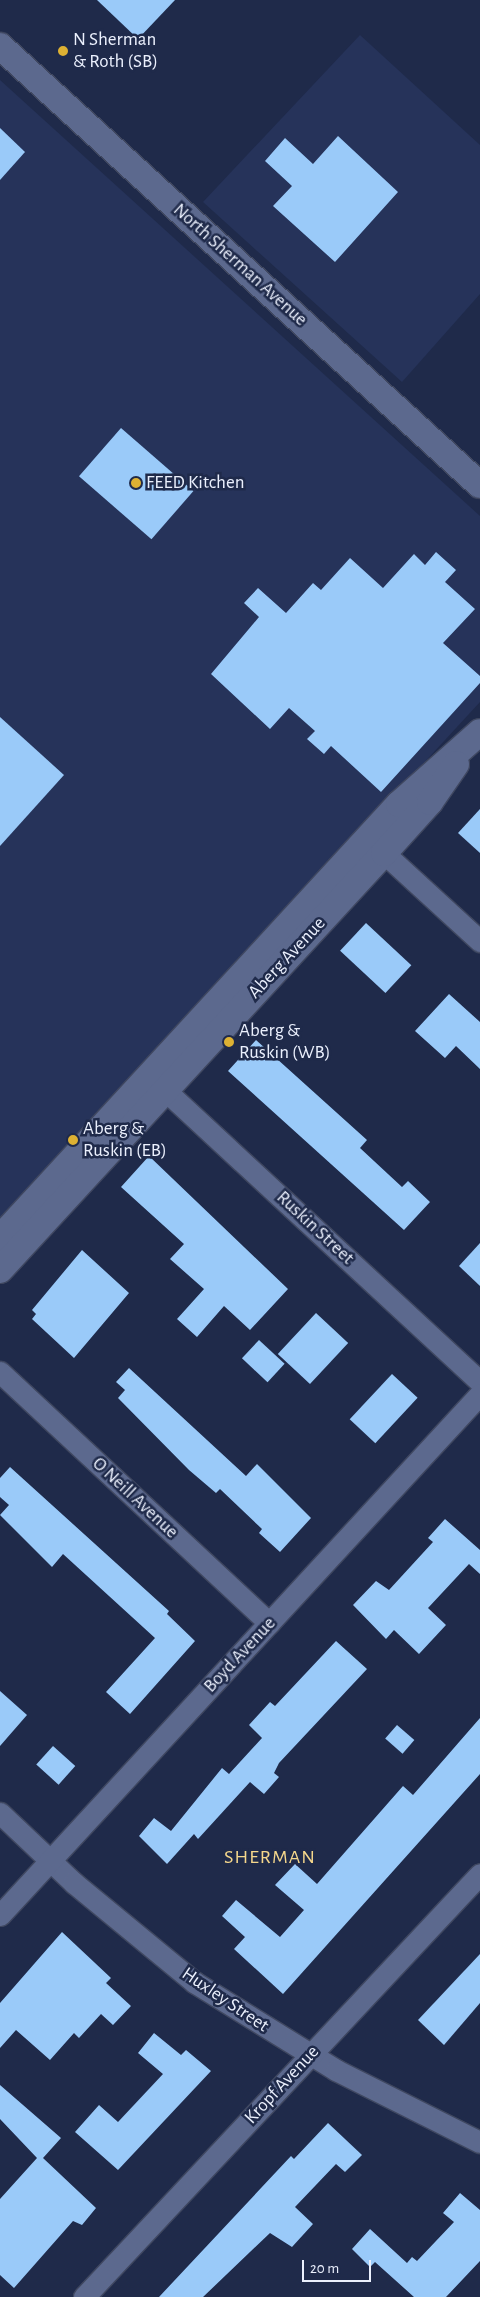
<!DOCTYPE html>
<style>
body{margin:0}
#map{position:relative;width:480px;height:2297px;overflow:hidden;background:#1f2a4a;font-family:"Alegreya Sans",sans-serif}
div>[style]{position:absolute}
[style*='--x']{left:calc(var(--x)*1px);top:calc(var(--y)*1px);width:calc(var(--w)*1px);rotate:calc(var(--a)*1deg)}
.built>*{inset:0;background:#26335a}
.building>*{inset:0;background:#9acaf9;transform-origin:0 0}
.roads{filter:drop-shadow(1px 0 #3f4760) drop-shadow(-1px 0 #3f4760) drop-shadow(0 1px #3f4760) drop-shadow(0 -1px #3f4760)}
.minor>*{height:21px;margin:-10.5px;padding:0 10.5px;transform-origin:10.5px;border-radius:10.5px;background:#5c698e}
.tertiary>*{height:26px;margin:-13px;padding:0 13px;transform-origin:13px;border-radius:13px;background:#5c698e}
.dots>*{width:14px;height:14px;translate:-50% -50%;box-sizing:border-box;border:2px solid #1f2a4a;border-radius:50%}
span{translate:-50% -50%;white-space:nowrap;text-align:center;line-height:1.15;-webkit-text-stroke:5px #1f2a4a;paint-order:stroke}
.poi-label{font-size:19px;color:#ebf0fd}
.left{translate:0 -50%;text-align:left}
.street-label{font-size:19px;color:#ebf0fd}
.neighbourhood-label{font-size:20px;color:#f5d78c;letter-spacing:1px}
.scale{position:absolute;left:302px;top:2260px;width:69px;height:22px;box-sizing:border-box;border:2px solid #ebf0fd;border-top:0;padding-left:6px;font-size:15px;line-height:18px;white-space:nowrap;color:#ebf0fd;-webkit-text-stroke:4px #1f2a4a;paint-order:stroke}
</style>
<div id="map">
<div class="built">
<div style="clip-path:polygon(360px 35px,480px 145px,480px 294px,402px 382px,203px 202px)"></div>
<div style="clip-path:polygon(0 80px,480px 516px,480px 702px,0 1223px)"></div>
</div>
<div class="building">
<div style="clip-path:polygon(97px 0,175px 0,138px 39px)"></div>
<div style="clip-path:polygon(0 128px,25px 152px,0 180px)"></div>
<div style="clip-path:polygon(338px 136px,398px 192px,335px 262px,273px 206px,292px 186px,265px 161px,285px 138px,313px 164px)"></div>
<div style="left:121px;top:428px;width:96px;height:64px;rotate:41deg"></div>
<div style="clip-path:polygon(436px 552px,456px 570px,445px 582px,475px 609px,443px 643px,480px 676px,480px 683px,381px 792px,331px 746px,324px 754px,307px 739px,315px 731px,289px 708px,270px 729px,211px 674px,259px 617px,244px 603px,258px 588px,286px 613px,313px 583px,321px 590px,350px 558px,383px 588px,414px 554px,425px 565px)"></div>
<div style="clip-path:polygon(0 717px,64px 775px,0 846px)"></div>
<div style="clip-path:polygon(480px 809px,480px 853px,458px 833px)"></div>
<div style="left:366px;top:923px;width:62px;height:38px;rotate:43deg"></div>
<div style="clip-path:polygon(449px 994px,480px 1022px,480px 1069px,456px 1046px,445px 1058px,415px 1031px)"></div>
<div style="clip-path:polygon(256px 1040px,367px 1140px,360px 1148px,402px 1187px,408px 1181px,430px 1202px,404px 1230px,228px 1071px)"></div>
<div style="clip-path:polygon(149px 1156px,288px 1289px,250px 1330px,224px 1306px,197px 1337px,177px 1319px,204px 1289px,170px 1259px,184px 1244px,121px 1187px)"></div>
<div style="clip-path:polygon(480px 1243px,480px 1286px,459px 1266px)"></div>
<div style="clip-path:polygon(82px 1250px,129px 1293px,74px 1358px,32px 1319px,36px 1314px,32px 1310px)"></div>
<div style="left:316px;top:1313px;width:44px;height:56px;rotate:43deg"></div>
<div style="left:259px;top:1340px;width:35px;height:25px;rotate:43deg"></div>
<div style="clip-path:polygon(129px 1368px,246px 1476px,257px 1464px,311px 1518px,280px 1552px,259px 1533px,262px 1529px,220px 1489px,216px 1493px,189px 1470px,118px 1398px,125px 1390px,116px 1382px)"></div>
<div style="left:392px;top:1374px;width:35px;height:62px;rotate:43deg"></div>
<div style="clip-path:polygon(10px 1467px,169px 1611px,167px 1614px,195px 1641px,130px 1714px,106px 1692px,155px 1638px,63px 1554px,52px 1567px,0 1515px,9px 1505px,0 1497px,0 1478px)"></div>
<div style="clip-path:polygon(445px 1519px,480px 1550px,480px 1574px,469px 1564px,428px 1608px,446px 1625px,419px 1654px,394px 1630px,386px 1639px,353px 1605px,376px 1581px,389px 1590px,433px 1542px,428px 1538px)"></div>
<div style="clip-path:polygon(336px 1641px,367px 1669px,279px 1763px,274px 1773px,279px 1777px,264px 1794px,250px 1782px,198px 1839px,194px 1834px,167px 1864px,139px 1836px,154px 1818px,171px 1831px,222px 1768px,229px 1774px,262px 1738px,249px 1725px,270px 1702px,275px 1706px)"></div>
<div style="clip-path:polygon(0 1691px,27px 1715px,0 1746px)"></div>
<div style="clip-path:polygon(480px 1718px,480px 1774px,283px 1994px,234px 1949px,245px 1937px,222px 1916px,236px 1900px,280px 1937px,304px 1910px,275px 1885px,295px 1864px,317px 1884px,403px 1786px,413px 1795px)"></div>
<div style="left:397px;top:1725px;width:23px;height:18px;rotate:41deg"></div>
<div style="left:53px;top:1746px;width:30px;height:25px;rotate:42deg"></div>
<div style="clip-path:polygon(62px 1932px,111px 1978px,106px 1983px,131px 2006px,113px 2025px,101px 2014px,79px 2038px,74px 2033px,50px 2060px,16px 2030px,0 2048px,0 2003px)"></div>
<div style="clip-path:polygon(480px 1954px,480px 2003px,444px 2045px,418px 2020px)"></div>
<div style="clip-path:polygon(154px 2033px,181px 2055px,186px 2050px,211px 2071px,118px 2170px,75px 2132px,99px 2105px,118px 2122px,163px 2074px,138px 2053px)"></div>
<div style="clip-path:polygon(0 2085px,61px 2138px,43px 2158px,96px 2208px,82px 2225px,73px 2221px,14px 2288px,0 2275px,0 2199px,37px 2158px,0 2119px)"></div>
<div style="clip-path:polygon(328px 2123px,362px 2155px,345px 2172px,336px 2164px,295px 2207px,313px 2224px,292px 2247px,270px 2233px,203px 2297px,159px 2297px,291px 2156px,294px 2159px)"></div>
<div style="clip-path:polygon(460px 2193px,480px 2210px,480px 2261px,446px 2297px,414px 2297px,375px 2262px,370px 2267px,352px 2249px,370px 2229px,407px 2263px,412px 2257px,417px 2261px,454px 2222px,443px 2213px)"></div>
</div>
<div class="roads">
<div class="minor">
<div style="--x:372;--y:842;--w:147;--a:42.5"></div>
<div style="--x:153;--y:1079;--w:446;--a:42.8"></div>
<div style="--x:0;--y:1372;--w:368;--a:43"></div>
<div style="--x:0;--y:1813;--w:102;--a:43.4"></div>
<div style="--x:74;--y:1883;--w:156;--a:39.5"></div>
<div style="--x:194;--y:1982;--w:167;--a:31.8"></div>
<div style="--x:336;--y:2070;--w:161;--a:26.6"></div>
<div style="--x:0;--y:1915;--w:708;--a:-47.35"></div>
<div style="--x:84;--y:2297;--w:579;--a:-46.89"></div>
</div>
<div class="tertiary">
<div style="--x:0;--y:46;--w:650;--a:42.45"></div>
<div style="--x:0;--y:1238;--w:590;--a:-47.41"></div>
<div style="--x:399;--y:804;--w:108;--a:-41.6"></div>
<div style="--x:0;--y:1270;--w:567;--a:-47.36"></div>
<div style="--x:384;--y:853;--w:69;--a:-48"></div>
<div style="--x:430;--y:802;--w:46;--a:-55.6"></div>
</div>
</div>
<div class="dots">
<div style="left:63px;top:51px;background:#ddb133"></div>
<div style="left:136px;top:483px;background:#ddb133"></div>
<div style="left:229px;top:1042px;background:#ddb133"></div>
<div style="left:73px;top:1140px;background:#ddb133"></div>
</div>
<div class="poi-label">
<span class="left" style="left:73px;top:51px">N Sherman<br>&amp; Roth (SB)</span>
<span class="left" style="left:146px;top:483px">FEED Kitchen</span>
<span class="left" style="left:239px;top:1042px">Aberg &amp;<br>Ruskin (WB)</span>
<span class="left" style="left:83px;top:1140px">Aberg &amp;<br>Ruskin (EB)</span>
</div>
<div class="street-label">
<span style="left:240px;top:265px;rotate:42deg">North Sherman Avenue</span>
<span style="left:287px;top:958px;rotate:-47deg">Aberg Avenue</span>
<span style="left:315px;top:1228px;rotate:43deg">Ruskin Street</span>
<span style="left:135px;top:1498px;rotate:43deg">O Neill Avenue</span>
<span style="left:240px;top:1655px;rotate:-47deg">Boyd Avenue</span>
<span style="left:225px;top:2000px;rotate:34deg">Huxley Street</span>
<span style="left:282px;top:2085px;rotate:-47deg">Kropf Avenue</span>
</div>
<div class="neighbourhood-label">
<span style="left:270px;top:1857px">SHERMAN</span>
</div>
<div class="scale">20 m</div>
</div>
